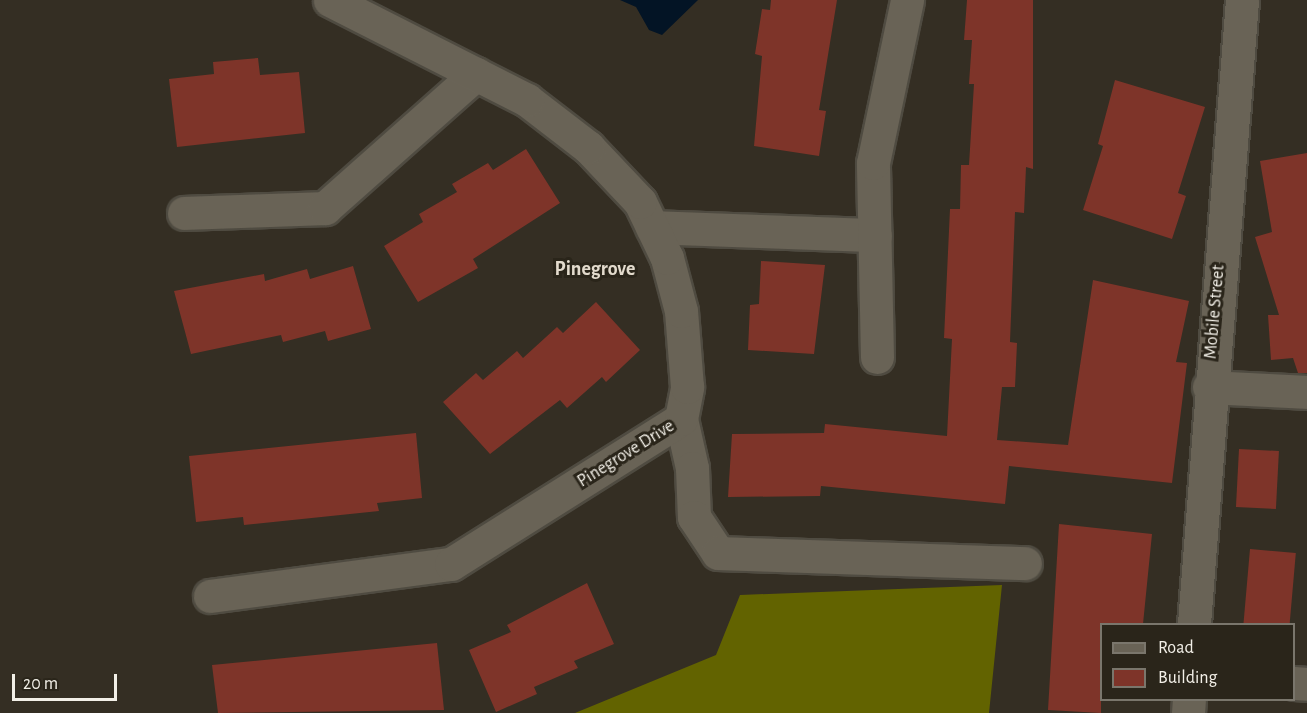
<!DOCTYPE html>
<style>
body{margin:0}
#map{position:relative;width:1307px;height:713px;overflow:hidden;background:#342e23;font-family:"Alegreya Sans",sans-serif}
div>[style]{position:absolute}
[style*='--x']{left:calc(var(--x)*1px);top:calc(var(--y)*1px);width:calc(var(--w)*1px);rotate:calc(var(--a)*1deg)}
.forest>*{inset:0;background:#626300}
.water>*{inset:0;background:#031425}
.building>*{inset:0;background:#7e3429;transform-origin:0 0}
.roads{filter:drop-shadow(2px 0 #4f4b41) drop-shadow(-2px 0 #4f4b41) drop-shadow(0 2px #4f4b41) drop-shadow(0 -2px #4f4b41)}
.minor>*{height:33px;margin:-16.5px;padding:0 16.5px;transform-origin:16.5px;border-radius:16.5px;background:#696356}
span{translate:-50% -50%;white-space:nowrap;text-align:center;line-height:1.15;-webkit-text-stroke:6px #2a251a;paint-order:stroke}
.street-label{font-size:18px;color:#f2efe7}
.neighbourhood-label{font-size:20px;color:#e3dbcd;font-weight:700}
.legend{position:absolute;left:1100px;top:623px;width:195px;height:78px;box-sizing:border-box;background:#2a251a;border:2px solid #7a766c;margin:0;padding:8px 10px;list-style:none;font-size:18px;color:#f2efe7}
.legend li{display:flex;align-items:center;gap:12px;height:30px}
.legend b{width:30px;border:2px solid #7a766c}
.scale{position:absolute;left:12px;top:674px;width:105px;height:27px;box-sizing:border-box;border:3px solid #f2efe7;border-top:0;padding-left:8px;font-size:18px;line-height:21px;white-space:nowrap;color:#f2efe7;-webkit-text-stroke:4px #2a251a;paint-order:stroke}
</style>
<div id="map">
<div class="forest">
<div style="clip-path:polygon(1002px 585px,989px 713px,575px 713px,716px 655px,740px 595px)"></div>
</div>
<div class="water">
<div style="clip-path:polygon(620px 0,698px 0,662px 35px,649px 30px,636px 7px)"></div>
</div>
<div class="building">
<div style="clip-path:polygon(771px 0,837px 0,819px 110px,826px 111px,819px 156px,754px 146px,762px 56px,755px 54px,762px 9px,770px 10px)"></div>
<div style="clip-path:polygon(967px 0,1033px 0,1033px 169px,1026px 167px,1024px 213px,1015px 212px,1010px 342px,1017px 343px,1015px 387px,1002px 387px,997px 440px,1068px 445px,1093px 280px,1189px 301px,1176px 362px,1187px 363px,1172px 483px,1009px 466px,1005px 504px,821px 486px,820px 496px,728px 497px,732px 434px,824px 433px,825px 424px,947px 436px,952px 339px,944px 338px,950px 209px,960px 209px,961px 165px,969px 165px,974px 84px,969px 84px,972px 40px,964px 40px)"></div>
<div style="clip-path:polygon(258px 58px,260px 75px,299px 72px,305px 133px,177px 147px,169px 79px,214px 74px,213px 62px)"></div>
<div style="clip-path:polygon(1115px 80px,1205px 107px,1178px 193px,1186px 196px,1172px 239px,1083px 210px,1103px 146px,1098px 144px)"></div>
<div style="clip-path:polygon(526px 149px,560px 203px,473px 259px,478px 268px,418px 302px,384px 246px,423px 222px,419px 214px,457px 192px,452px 184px,488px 163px,493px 170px)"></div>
<div style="clip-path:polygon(1307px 153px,1307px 373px,1298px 373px,1293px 358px,1271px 360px,1268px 315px,1279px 315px,1255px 237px,1272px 232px,1260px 161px)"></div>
<div style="clip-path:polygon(761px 261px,825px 265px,814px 354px,748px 350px,750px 305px,759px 304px)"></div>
<div style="clip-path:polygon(353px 266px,371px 329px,328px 341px,325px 331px,283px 342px,281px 335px,191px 354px,174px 291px,264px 274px,265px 281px,307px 269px,310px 279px)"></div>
<div style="clip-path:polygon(596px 302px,640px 350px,606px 382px,602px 377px,567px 408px,560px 400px,490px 454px,443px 402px,476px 373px,483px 380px,517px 351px,523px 358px,557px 327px,563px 333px)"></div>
<div style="clip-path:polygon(416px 433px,422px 498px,377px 503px,379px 511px,244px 525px,243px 517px,196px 522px,189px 456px)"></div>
<div style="left:1239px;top:449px;width:40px;height:58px;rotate:3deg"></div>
<div style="clip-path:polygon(1059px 524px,1152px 534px,1143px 624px,1101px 624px,1101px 713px,1048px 710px)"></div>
<div style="left:1250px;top:549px;width:46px;height:75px;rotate:5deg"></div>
<div style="clip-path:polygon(587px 583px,614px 644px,574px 661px,578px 668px,534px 687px,537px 694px,496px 712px,469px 650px,511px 632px,507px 625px)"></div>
<div style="clip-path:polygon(437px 643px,444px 710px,218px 713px,212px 665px)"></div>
</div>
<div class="roads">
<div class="minor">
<div style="--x:184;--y:213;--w:141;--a:-2"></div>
<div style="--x:325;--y:208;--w:202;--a:-41.6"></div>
<div style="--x:652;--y:227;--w:223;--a:2.1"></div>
<div style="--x:877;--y:357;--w:194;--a:-91.2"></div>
<div style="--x:873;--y:163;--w:167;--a:-78.2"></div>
<div style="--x:1209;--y:387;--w:98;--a:2.9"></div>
<div style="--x:681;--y:419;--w:50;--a:77.3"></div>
<div style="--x:692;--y:468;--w:49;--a:87.7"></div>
<div style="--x:694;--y:517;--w:43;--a:56.3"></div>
<div style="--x:718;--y:553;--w:307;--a:1.9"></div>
<div style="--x:210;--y:596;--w:243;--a:-7.6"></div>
<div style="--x:451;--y:564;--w:272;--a:-32.2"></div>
<div style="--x:681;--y:419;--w:33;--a:-79"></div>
<div style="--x:687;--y:387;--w:76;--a:-94.5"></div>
<div style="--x:681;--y:311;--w:55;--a:-104.8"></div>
<div style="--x:667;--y:258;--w:62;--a:-115.7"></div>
<div style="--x:640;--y:202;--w:76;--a:-133.4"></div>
<div style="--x:588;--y:147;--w:77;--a:-142.4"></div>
<div style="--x:527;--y:100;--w:221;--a:-153.1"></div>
<div style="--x:1194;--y:624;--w:626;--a:-85.6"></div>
<div style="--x:1294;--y:683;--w:13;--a:4"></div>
<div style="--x:1188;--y:713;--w:13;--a:-86"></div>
</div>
</div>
<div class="street-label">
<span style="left:1215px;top:312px;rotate:-85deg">Mobile Street</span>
<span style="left:626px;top:454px;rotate:-32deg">Pinegrove Drive</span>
</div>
<div class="neighbourhood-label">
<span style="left:595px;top:269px">Pinegrove</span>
</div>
<ul class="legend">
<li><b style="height:8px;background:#696356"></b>Road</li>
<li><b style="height:16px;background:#7e3429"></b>Building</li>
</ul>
<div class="scale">20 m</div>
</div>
